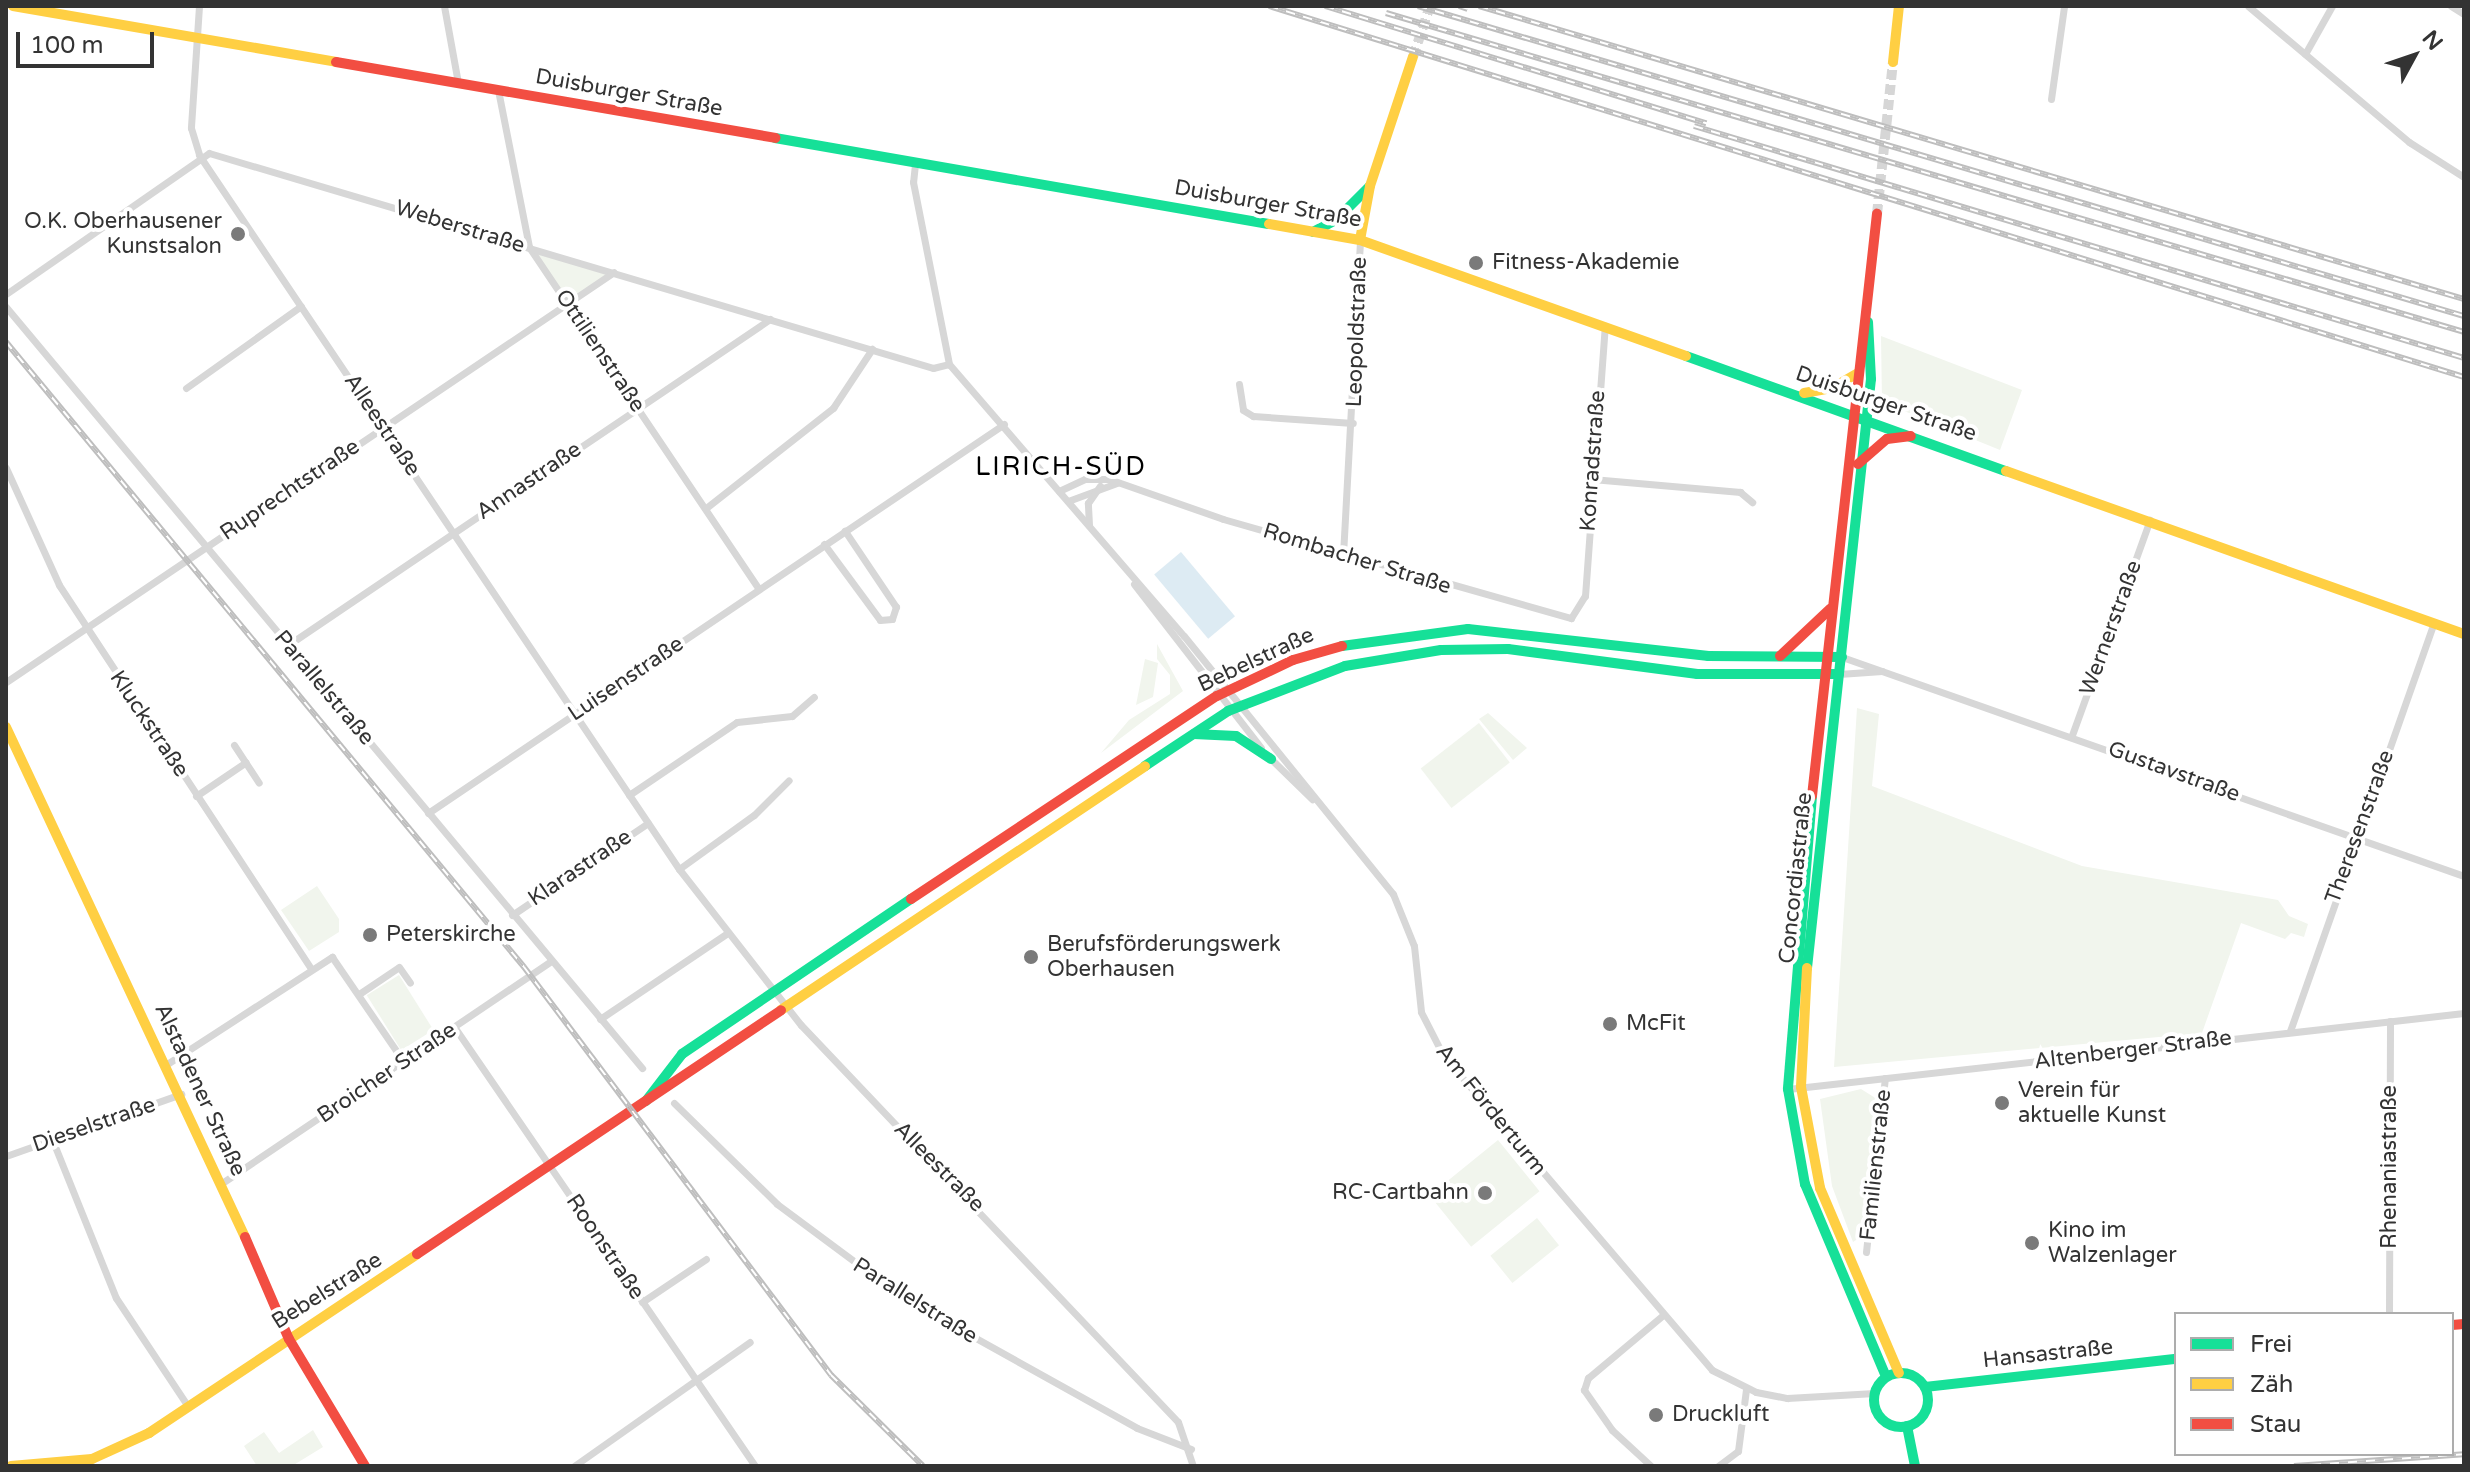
<!DOCTYPE html>
<meta charset="utf-8">
<style>
body{margin:0}
#map{position:relative;width:2470px;height:1472px;overflow:hidden;background:#fff;font-family:"Varela Round",sans-serif}
div>[style]{position:absolute}
[style*='--x']{left:calc(var(--x)*1px);top:calc(var(--y)*1px);width:calc(var(--w)*1px);rotate:calc(var(--a)*1deg)}
.green>*{inset:0;background:#f1f5ed;transform-origin:0 0}
.water>*{inset:0;background:#ddebf3;transform-origin:0 0}
.secondary-tunnel>*{height:10px;margin-top:-5px;transform-origin:0;background:repeating-linear-gradient(90deg,#d6d6d6 0 10px,transparent 0 15px)}
.street>*{height:7px;margin:-3.5px;padding:0 3.5px;transform-origin:3.5px;border-radius:3.5px;background:#d7d7d7}
.fast>*{height:10px;margin:-5px;padding:0 5px;transform-origin:5px;border-radius:5px;background:#16e098}
.fast>.ring{margin:-5px;padding:0;box-sizing:content-box;background:none;border:10px solid #16e098;border-radius:50%}
.slow>*{height:10px;margin:-5px;padding:0 5px;transform-origin:5px;border-radius:5px;background:#ffcf43}
.jam>*{height:10px;margin:-5px;padding:0 5px;transform-origin:5px;border-radius:5px;background:#f24e42}
.rail>*{height:6px;margin-top:-3px;transform-origin:0;background:repeating-linear-gradient(90deg,#fff 0 9px,#bebebe 0 18px);box-sizing:border-box;border-block:2px solid #bebebe}
.dots>*{width:22px;height:22px;translate:-50% -50%;box-sizing:border-box;border:4px solid #fff;border-radius:50%}
span{translate:-50% -50%;white-space:nowrap;text-align:center;line-height:1.15;-webkit-text-stroke:8px #fff;paint-order:stroke}
.street-label{font-size:22px;color:#333}
.poi-label{font-size:22px;color:#333}
.right{translate:-100% -50%;text-align:right}
.left{translate:0 -50%;text-align:left}
.quarter-label{font-size:26px;color:#000;letter-spacing:2px}
.frame{position:absolute;inset:0;border:8px solid #333;pointer-events:none}
.legend{position:absolute;left:2174px;top:1312px;width:280px;height:144px;box-sizing:border-box;background:#fff;border:2px solid #adadad;margin:0;padding:10px 14px;list-style:none;font-size:24px;color:#333}
.legend li{display:flex;align-items:center;gap:16px;height:40px}
.legend b{width:40px;border:2px solid #adadad}
.north{position:absolute;left:2374px;top:16px;width:80px;height:80px;-webkit-text-stroke:6px #fff;paint-order:stroke;rotate:50deg;font-size:22px;font-weight:700;line-height:32px;text-align:center;color:#333}
.north::after{content:'';display:block;margin:auto;width:28px;height:36px;background:#333;clip-path:polygon(50% 0,100% 100%,50% 72%,0 100%)}
.scale{position:absolute;left:16px;top:32px;width:138px;height:36px;box-sizing:border-box;border:4px solid #333;border-top:0;padding-left:10px;font-size:24px;line-height:28px;white-space:nowrap;color:#333;-webkit-text-stroke:6px #fff;paint-order:stroke}
</style>
<div id="map">
<div class="green">
<div style="clip-path:polygon(529px 247px,614px 272px,568px 303px)"></div>
<div style="clip-path:polygon(1881px 336px,2022px 390px,2000px 450px,1882px 402px)"></div>
<div style="clip-path:polygon(1157px 644px,1183px 691px,1101px 753px,1129px 720px,1170px 694px,1170px 675px,1157px 659px)"></div>
<div style="clip-path:polygon(1145px 659px,1158px 663px,1153px 697px,1136px 705px)"></div>
<div style="clip-path:polygon(1857px 708px,1879px 714px,1872px 786px,2082px 866px,2278px 900px,2289px 916px,2308px 924px,2304px 937px,2291px 933px,2285px 939px,2241px 923px,2202px 1033px,1834px 1067px)"></div>
<div style="clip-path:polygon(1488px 713px,1527px 748px,1513px 760px,1479px 719px)"></div>
<div style="left:1479px;top:723px;width:50px;height:74px;rotate:52deg"></div>
<div style="clip-path:polygon(317px 886px,339px 919px,339px 932px,309px 951px,281px 910px)"></div>
<div style="left:399px;top:975px;width:65px;height:38px;rotate:58deg"></div>
<div style="clip-path:polygon(1861px 1089px,1877px 1099px,1878px 1111px,1867px 1233px,1853px 1242px,1832px 1186px,1820px 1099px)"></div>
<div style="left:1498px;top:1140px;width:66px;height:88px;rotate:51deg"></div>
<div style="left:1537px;top:1218px;width:35px;height:60px;rotate:51deg"></div>
<div style="clip-path:polygon(313px 1430px,323px 1447px,292px 1466px,257px 1466px,244px 1446px,264px 1432px,279px 1453px)"></div>
</div>
<div class="water">
<div style="left:1181px;top:552px;width:84px;height:35px;rotate:50deg"></div>
</div>
<div class="secondary-tunnel">
<div style="--x:1413;--y:57;--w:54;--a:-71.6"></div>
<div style="--x:1877;--y:214;--w:153;--a:-84"></div>
</div>
<div class="street">
<div style="--x:199;--y:6;--w:122;--a:93.8"></div>
<div style="--x:191;--y:128;--w:28;--a:73"></div>
<div style="--x:199;--y:155;--w:860;--a:56.09"></div>
<div style="--x:679;--y:869;--w:198;--a:52"></div>
<div style="--x:801;--y:1025;--w:547;--a:46.48"></div>
<div style="--x:1178;--y:1422;--w:46;--a:71.2"></div>
<div style="--x:444;--y:6;--w:78;--a:79.7"></div>
<div style="--x:2248;--y:6;--w:211;--a:40.2"></div>
<div style="--x:2409;--y:142;--w:65;--a:32.5"></div>
<div style="--x:2451;--y:6;--w:15;--a:32"></div>
<div style="--x:2305;--y:54;--w:55;--a:-60.6"></div>
<div style="--x:498;--y:90;--w:160;--a:78.8"></div>
<div style="--x:529;--y:247;--w:412;--a:56.1"></div>
<div style="--x:2051;--y:99;--w:94;--a:-82"></div>
<div style="--x:915;--y:164;--w:18;--a:96"></div>
<div style="--x:913;--y:182;--w:186;--a:78.8"></div>
<div style="--x:949;--y:364;--w:359;--a:49.2"></div>
<div style="--x:1184;--y:636;--w:332;--a:51"></div>
<div style="--x:1393;--y:894;--w:56;--a:68"></div>
<div style="--x:1414;--y:946;--w:66;--a:83.9"></div>
<div style="--x:1421;--y:1012;--w:48;--a:62.9"></div>
<div style="--x:1443;--y:1055;--w:414;--a:49.5"></div>
<div style="--x:1712;--y:1370;--w:49;--a:26.6"></div>
<div style="--x:1756;--y:1392;--w:32;--a:11"></div>
<div style="--x:1787;--y:1398;--w:88;--a:-3.3"></div>
<div style="--x:6;--y:294;--w:247;--a:-34.8"></div>
<div style="--x:209;--y:153;--w:755;--a:16.54"></div>
<div style="--x:933;--y:368;--w:16;--a:-14"></div>
<div style="--x:6;--y:307;--w:992;--a:50.11"></div>
<div style="--x:1239;--y:384;--w:26;--a:81"></div>
<div style="--x:1243;--y:410;--w:12;--a:31"></div>
<div style="--x:1253;--y:416;--w:100;--a:4"></div>
<div style="--x:186;--y:388;--w:141;--a:-35.5"></div>
<div style="--x:6;--y:468;--w:128;--a:65.6"></div>
<div style="--x:59;--y:585;--w:459;--a:56.7"></div>
<div style="--x:1592;--y:479;--w:149;--a:5"></div>
<div style="--x:1740;--y:492;--w:16;--a:40"></div>
<div style="--x:1059;--y:491;--w:29;--a:-25"></div>
<div style="--x:1085;--y:479;--w:24;--a:0"></div>
<div style="--x:1109;--y:479;--w:121;--a:19.3"></div>
<div style="--x:1223;--y:519;--w:362;--a:15.9"></div>
<div style="--x:1571;--y:618;--w:26;--a:-58"></div>
<div style="--x:1585;--y:596;--w:271;--a:-85.8"></div>
<div style="--x:1068;--y:501;--w:52;--a:-20.2"></div>
<div style="--x:706;--y:508;--w:162;--a:-38.2"></div>
<div style="--x:833;--y:408;--w:71;--a:-56.5"></div>
<div style="--x:1089;--y:525;--w:22;--a:-93"></div>
<div style="--x:1088;--y:503;--w:21;--a:-55"></div>
<div style="--x:824;--y:544;--w:94;--a:53.6"></div>
<div style="--x:880;--y:620;--w:12;--a:-5"></div>
<div style="--x:892;--y:619;--w:13;--a:-72"></div>
<div style="--x:896;--y:607;--w:92;--a:-123.9"></div>
<div style="--x:1343;--y:555;--w:315;--a:-86.9"></div>
<div style="--x:1134;--y:584;--w:207;--a:52.2"></div>
<div style="--x:288;--y:645;--w:582;--a:-34.07"></div>
<div style="--x:1842;--y:657;--w:659;--a:19.4"></div>
<div style="--x:1839;--y:674;--w:43;--a:-4"></div>
<div style="--x:6;--y:682;--w:733;--a:-33.99"></div>
<div style="--x:2072;--y:735;--w:229;--a:-70.1"></div>
<div style="--x:234;--y:745;--w:45;--a:56.7"></div>
<div style="--x:1270;--y:758;--w:59;--a:44.3"></div>
<div style="--x:629;--y:795;--w:130;--a:-34.1"></div>
<div style="--x:737;--y:722;--w:55;--a:-6.2"></div>
<div style="--x:792;--y:716;--w:29;--a:-41"></div>
<div style="--x:196;--y:796;--w:60;--a:-34.2"></div>
<div style="--x:428;--y:813;--w:695;--a:-34.03"></div>
<div style="--x:679;--y:869;--w:92;--a:-35.8"></div>
<div style="--x:754;--y:815;--w:49;--a:-45"></div>
<div style="--x:512;--y:915;--w:164;--a:-34.1"></div>
<div style="--x:359;--y:994;--w:48;--a:-34"></div>
<div style="--x:399;--y:967;--w:19;--a:55"></div>
<div style="--x:600;--y:1019;--w:152;--a:-34"></div>
<div style="--x:455;--y:1028;--w:531;--a:55.59"></div>
<div style="--x:2290;--y:1031;--w:433;--a:-70.6"></div>
<div style="--x:167;--y:1064;--w:197;--a:-33"></div>
<div style="--x:332;--y:957;--w:127;--a:55.6"></div>
<div style="--x:1788;--y:1089;--w:680;--a:-6.41"></div>
<div style="--x:674;--y:1103;--w:144;--a:44.4"></div>
<div style="--x:777;--y:1204;--w:156;--a:36.6"></div>
<div style="--x:902;--y:1297;--w:269;--a:29.1"></div>
<div style="--x:1137;--y:1428;--w:58;--a:21.3"></div>
<div style="--x:52;--y:1139;--w:171;--a:68.1"></div>
<div style="--x:116;--y:1298;--w:128;--a:56.4"></div>
<div style="--x:6;--y:1156;--w:186;--a:-19.5"></div>
<div style="--x:222;--y:1183;--w:397;--a:-34"></div>
<div style="--x:1866;--y:1252;--w:175;--a:-83.8"></div>
<div style="--x:642;--y:1302;--w:77;--a:-33.9"></div>
<div style="--x:2389;--y:1314;--w:293;--a:-89.8"></div>
<div style="--x:574;--y:1466;--w:215;--a:-35.2"></div>
<div style="--x:1651;--y:1466;--w:53;--a:-137.3"></div>
<div style="--x:1612;--y:1430;--w:49;--a:-125"></div>
<div style="--x:1584;--y:1390;--w:13;--a:-72"></div>
<div style="--x:1588;--y:1378;--w:97;--a:-40"></div>
<div style="--x:1718;--y:1466;--w:25;--a:-37"></div>
<div style="--x:1738;--y:1451;--w:63;--a:-82.6"></div>
</div>
<div class="fast">
<div style="--x:775;--y:138;--w:501;--a:9.88"></div>
<div style="--x:1313;--y:232;--w:26;--a:-28"></div>
<div style="--x:1336;--y:220;--w:47;--a:-45"></div>
<div style="--x:1686;--y:356;--w:340;--a:19.8"></div>
<div style="--x:1342;--y:646;--w:127;--a:-7.7"></div>
<div style="--x:1468;--y:629;--w:242;--a:6.4"></div>
<div style="--x:1708;--y:656;--w:134;--a:0.4"></div>
<div style="--x:1194;--y:734;--w:42;--a:2.7"></div>
<div style="--x:1236;--y:736;--w:42;--a:33.3"></div>
<div style="--x:1145;--y:766;--w:100;--a:-33.5"></div>
<div style="--x:1228;--y:711;--w:125;--a:-21"></div>
<div style="--x:1345;--y:666;--w:97;--a:-9.5"></div>
<div style="--x:1441;--y:650;--w:67;--a:-0.9"></div>
<div style="--x:1508;--y:649;--w:191;--a:7.5"></div>
<div style="--x:1697;--y:674;--w:142;--a:0"></div>
<div style="--x:1812;--y:796;--w:294;--a:94.7"></div>
<div style="--x:1788;--y:1089;--w:97;--a:79.9"></div>
<div style="--x:1805;--y:1184;--w:209;--a:67.2"></div>
<div style="--x:1807;--y:968;--w:592;--a:-83.8"></div>
<div style="--x:1871;--y:379;--w:57;--a:-93"></div>
<div style="--x:646;--y:1101;--w:59;--a:-52.5"></div>
<div style="--x:682;--y:1054;--w:277;--a:-34.1"></div>
<div class="ring" style="left:1874px;top:1373px;width:44px;height:44px"></div>
<div style="--x:1925;--y:1387;--w:253;--a:-6.4"></div>
<div style="--x:1907;--y:1426;--w:41;--a:78.7"></div>
</div>
<div class="slow">
<div style="--x:13;--y:6;--w:328;--a:9.8"></div>
<div style="--x:1893;--y:62;--w:56;--a:-83.9"></div>
<div style="--x:1269;--y:224;--w:92;--a:10"></div>
<div style="--x:1360;--y:240;--w:346;--a:19.6"></div>
<div style="--x:1360;--y:240;--w:55;--a:-79.5"></div>
<div style="--x:1370;--y:186;--w:136;--a:-71.6"></div>
<div style="--x:1804;--y:393;--w:28;--a:-10"></div>
<div style="--x:1832;--y:388;--w:30;--a:-30"></div>
<div style="--x:2006;--y:471;--w:486;--a:19.6"></div>
<div style="--x:6;--y:727;--w:563;--a:64.89"></div>
<div style="--x:1807;--y:968;--w:119;--a:92.9"></div>
<div style="--x:1801;--y:1087;--w:103;--a:79.3"></div>
<div style="--x:1820;--y:1188;--w:201;--a:66.9"></div>
<div style="--x:781;--y:1010;--w:438;--a:-33.8"></div>
<div style="--x:11;--y:1466;--w:81;--a:-4.9"></div>
<div style="--x:92;--y:1459;--w:63;--a:-24.5"></div>
<div style="--x:149;--y:1433;--w:322;--a:-33.7"></div>
</div>
<div class="jam">
<div style="--x:336;--y:62;--w:446;--a:9.8"></div>
<div style="--x:1858;--y:464;--w:38;--a:-41"></div>
<div style="--x:1887;--y:439;--w:24;--a:-7"></div>
<div style="--x:1780;--y:656;--w:69;--a:-43.2"></div>
<div style="--x:1812;--y:796;--w:586;--a:-83.63"></div>
<div style="--x:911;--y:899;--w:367;--a:-33.6"></div>
<div style="--x:1217;--y:696;--w:84;--a:-25.3"></div>
<div style="--x:1293;--y:660;--w:51;--a:-15.9"></div>
<div style="--x:245;--y:1237;--w:111;--a:66.7"></div>
<div style="--x:289;--y:1339;--w:148;--a:59.1"></div>
<div style="--x:417;--y:1254;--w:438;--a:-33.8"></div>
<div style="--x:2452;--y:1325;--w:12;--a:-5"></div>
</div>
<div class="rail">
<div style="--x:1269;--y:6;--w:1251;--a:17.25"></div>
<div style="--x:1325;--y:6;--w:399;--a:17.1"></div>
<div style="--x:1418;--y:6;--w:1091;--a:16.51"></div>
<div style="--x:1459;--y:6;--w:9;--a:18"></div>
<div style="--x:1479;--y:6;--w:1028;--a:16.57"></div>
<div style="--x:1386;--y:13;--w:1124;--a:16.48"></div>
<div style="--x:1694;--y:126;--w:804;--a:16.77"></div>
<div style="--x:6;--y:342;--w:812;--a:50.35"></div>
<div style="--x:524;--y:967;--w:511;--a:53.04"></div>
<div style="--x:831;--y:1375;--w:129;--a:44.7"></div>
<div style="--x:2294;--y:1466;--w:170;--a:-4"></div>
</div>
<div class="dots">
<div style="left:238px;top:234px;background:#7a7a7a"></div>
<div style="left:1476px;top:263px;background:#7a7a7a"></div>
<div style="left:370px;top:935px;background:#7a7a7a"></div>
<div style="left:1031px;top:957px;background:#7a7a7a"></div>
<div style="left:1610px;top:1024px;background:#7a7a7a"></div>
<div style="left:2002px;top:1103px;background:#7a7a7a"></div>
<div style="left:1485px;top:1193px;background:#7a7a7a"></div>
<div style="left:2032px;top:1243px;background:#7a7a7a"></div>
<div style="left:1656px;top:1415px;background:#7a7a7a"></div>
</div>
<div class="street-label">
<span style="left:629px;top:93px;rotate:10deg">Duisburger Straße</span>
<span style="left:1268px;top:204px;rotate:10deg">Duisburger Straße</span>
<span style="left:460px;top:227px;rotate:17deg">Weberstraße</span>
<span style="left:1357px;top:332px;rotate:-88deg">Leopoldstraße</span>
<span style="left:600px;top:351px;rotate:56deg">Ottilienstraße</span>
<span style="left:1886px;top:404px;rotate:19deg">Duisburger Straße</span>
<span style="left:382px;top:425px;rotate:56deg">Alleestraße</span>
<span style="left:1593px;top:461px;rotate:-86deg">Konradstraße</span>
<span style="left:529px;top:481px;rotate:-34deg">Annastraße</span>
<span style="left:290px;top:490px;rotate:-34deg">Ruprechtstraße</span>
<span style="left:1357px;top:559px;rotate:17deg">Rombacher Straße</span>
<span style="left:2111px;top:628px;rotate:-70deg">Wernerstraße</span>
<span style="left:1256px;top:660px;rotate:-25deg">Bebelstraße</span>
<span style="left:626px;top:679px;rotate:-34deg">Luisenstraße</span>
<span style="left:324px;top:688px;rotate:50deg">Parallelstraße</span>
<span style="left:149px;top:724px;rotate:56deg">Kluckstraße</span>
<span style="left:2174px;top:772px;rotate:20deg">Gustavstraße</span>
<span style="left:2360px;top:827px;rotate:-70deg">Theresenstraße</span>
<span style="left:580px;top:868px;rotate:-34deg">Klarastraße</span>
<span style="left:1796px;top:878px;rotate:-84deg">Concordiastraße</span>
<span style="left:2133px;top:1050px;rotate:-7deg">Altenberger Straße</span>
<span style="left:387px;top:1073px;rotate:-34deg">Broicher Straße</span>
<span style="left:200px;top:1090px;rotate:65deg">Alstadener Straße</span>
<span style="left:1491px;top:1110px;rotate:51deg">Am Förderturm</span>
<span style="left:94px;top:1125px;rotate:-19deg">Dieselstraße</span>
<span style="left:1876px;top:1165px;rotate:-84deg">Familienstraße</span>
<span style="left:939px;top:1167px;rotate:45deg">Alleestraße</span>
<span style="left:2390px;top:1167px;rotate:-90deg">Rhenaniastraße</span>
<span style="left:605px;top:1247px;rotate:56deg">Roonstraße</span>
<span style="left:327px;top:1291px;rotate:-32deg">Bebelstraße</span>
<span style="left:915px;top:1301px;rotate:32deg">Parallelstraße</span>
<span style="left:2048px;top:1354px;rotate:-6deg">Hansastraße</span>
</div>
<div class="poi-label">
<span class="right" style="left:222px;top:234px">O.K. Oberhausener<br>Kunstsalon</span>
<span class="left" style="left:1492px;top:263px">Fitness-Akademie</span>
<span class="left" style="left:386px;top:935px">Peterskirche</span>
<span class="left" style="left:1047px;top:957px">Berufsförderungswerk<br>Oberhausen</span>
<span class="left" style="left:1626px;top:1024px">McFit</span>
<span class="left" style="left:2018px;top:1103px">Verein für<br>aktuelle Kunst</span>
<span class="right" style="left:1469px;top:1193px">RC-Cartbahn</span>
<span class="left" style="left:2048px;top:1243px">Kino im<br>Walzenlager</span>
<span class="left" style="left:1672px;top:1415px">Druckluft</span>
</div>
<div class="quarter-label">
<span style="left:1061px;top:467px">LIRICH-SÜD</span>
</div>
<div class="frame"></div>
<ul class="legend">
<li><b style="height:10px;background:#16e098"></b>Frei</li>
<li><b style="height:10px;background:#ffcf43"></b>Zäh</li>
<li><b style="height:10px;background:#f24e42"></b>Stau</li>
</ul>
<div class="north">N</div>
<div class="scale">100 m</div>
</div>
